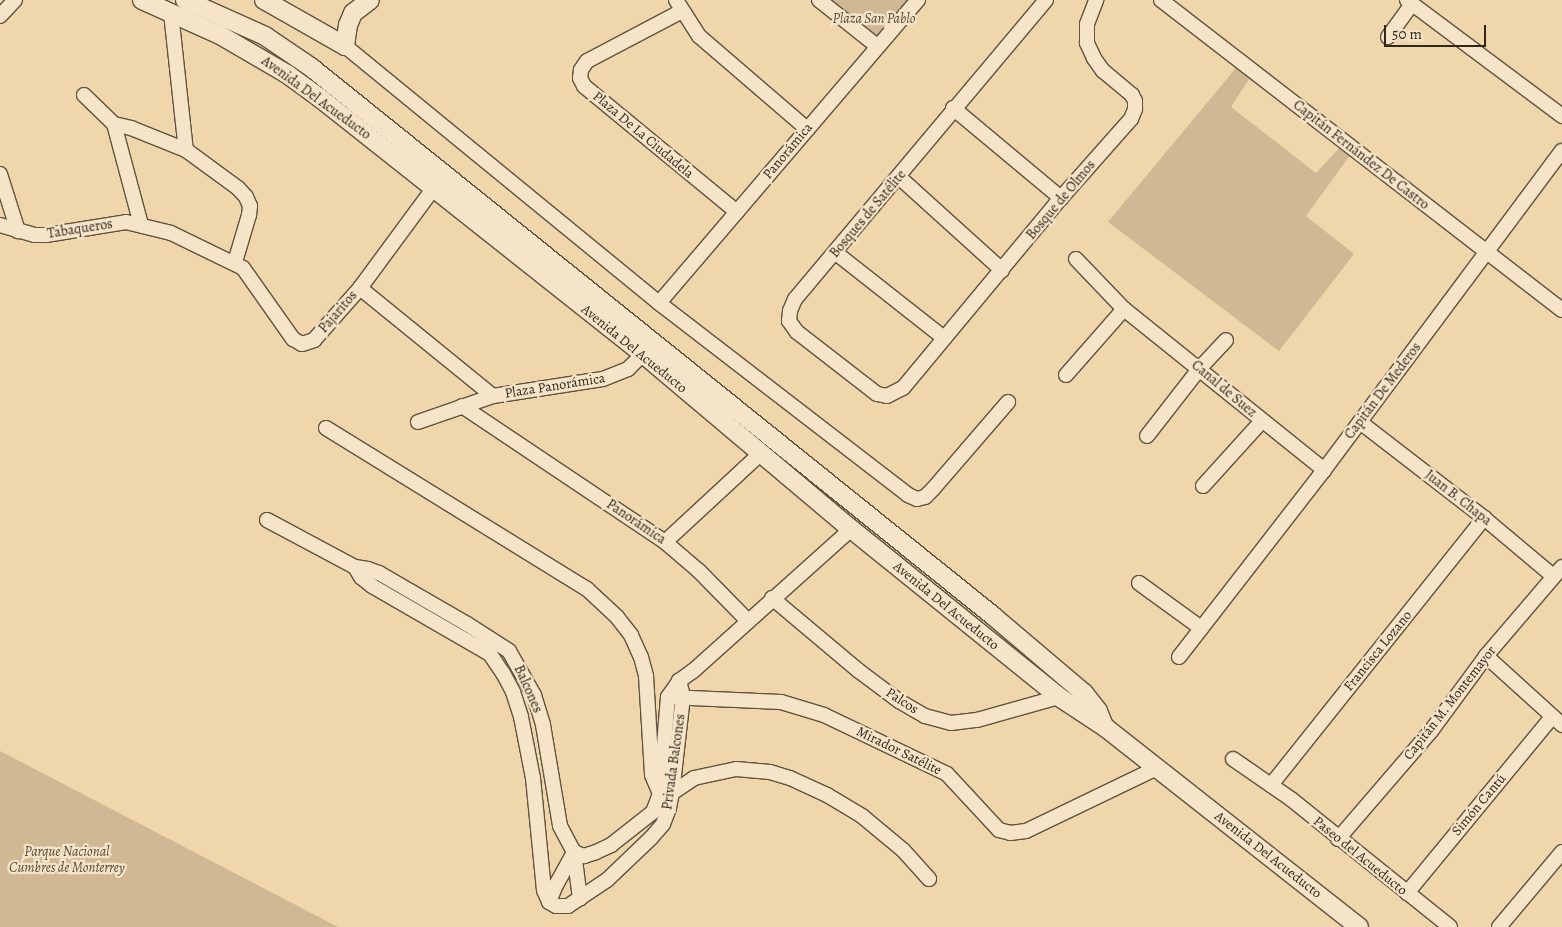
<!DOCTYPE html>
<meta charset="utf-8">
<style>
body{margin:0}
#map{position:relative;width:1562px;height:927px;overflow:hidden;background:#f0d6ab;font-family:Alegreya,serif}
div>[style]{position:absolute}
[style*='--x']{left:calc(var(--x)*1px);top:calc(var(--y)*1px);width:calc(var(--w)*1px);rotate:calc(var(--a)*1deg)}
.green>*{inset:0;background:#cfb893}
.roads{filter:drop-shadow(1px 0 #60523f) drop-shadow(-1px 0 #60523f) drop-shadow(0 1px #60523f) drop-shadow(0 -1px #60523f)}
.minor>*{height:14px;margin:-7px;padding:0 7px;transform-origin:7px;border-radius:7px;background:#f5e4c8}
.tertiary>*{height:18px;margin:-9px;padding:0 9px;transform-origin:9px;border-radius:9px;background:#f5e4c8}
span{translate:-50% -50%;white-space:nowrap;text-align:center;line-height:1.15;-webkit-text-stroke:4.5px #f5e4c8;paint-order:stroke}
.park-label{font-size:14px;color:#584a39;font-style:italic}
.street-label{font-size:14px;color:#30261b}
.scale{position:absolute;left:1384px;top:25px;width:102px;height:22px;box-sizing:border-box;border:2px solid #30261b;border-top:0;padding-left:6px;font-size:15px;line-height:18px;white-space:nowrap;color:#30261b;-webkit-text-stroke:4px #f5e4c8;paint-order:stroke}
</style>
<div id="map">
<div class="green">
<div style="clip-path:polygon(819px 0,918px 0,877px 46px)"></div>
<div style="clip-path:polygon(1236px 68px,1249px 79px,1231px 107px,1316px 173px,1341px 146px,1351px 154px,1306px 216px,1354px 254px,1279px 351px,1108px 222px)"></div>
<div style="clip-path:polygon(0 751px,338px 927px,0 927px)"></div>
</div>
<div class="roads">
<div class="minor">
<div style="--x:676;--y:0;--w:43;--a:57.4"></div>
<div style="--x:699;--y:36;--w:143;--a:40.7"></div>
<div style="--x:819;--y:0;--w:74;--a:38.4"></div>
<div style="--x:1046;--y:0;--w:390;--a:130"></div>
<div style="--x:795;--y:299;--w:13;--a:113"></div>
<div style="--x:790;--y:311;--w:10;--a:96"></div>
<div style="--x:789;--y:321;--w:14;--a:54"></div>
<div style="--x:797;--y:332;--w:101;--a:37.8"></div>
<div style="--x:877;--y:394;--w:10;--a:11"></div>
<div style="--x:887;--y:396;--w:18;--a:-27"></div>
<div style="--x:903;--y:388;--w:247;--a:-50.3"></div>
<div style="--x:1061;--y:198;--w:106;--a:-48.5"></div>
<div style="--x:1131;--y:119;--w:11;--a:-68"></div>
<div style="--x:1135;--y:109;--w:8;--a:-90"></div>
<div style="--x:1135;--y:101;--w:7;--a:-117"></div>
<div style="--x:1132;--y:95;--w:38;--a:-140"></div>
<div style="--x:1103;--y:71;--w:16;--a:-125"></div>
<div style="--x:1094;--y:58;--w:17;--a:-115"></div>
<div style="--x:1087;--y:43;--w:19;--a:-90"></div>
<div style="--x:1087;--y:24;--w:26;--a:-69"></div>
<div style="--x:1161;--y:0;--w:507;--a:37.71"></div>
<div style="--x:1407;--y:0;--w:194;--a:36.8"></div>
<div style="--x:682;--y:11;--w:107;--a:152.2"></div>
<div style="--x:587;--y:61;--w:11;--a:124"></div>
<div style="--x:581;--y:70;--w:8;--a:97"></div>
<div style="--x:580;--y:78;--w:9;--a:63"></div>
<div style="--x:584;--y:86;--w:198;--a:39.5"></div>
<div style="--x:171;--y:13;--w:138;--a:83.8"></div>
<div style="--x:0;--y:16;--w:22;--a:-47"></div>
<div style="--x:1388;--y:37;--w:41;--a:-54"></div>
<div style="--x:345;--y:46;--w:406;--a:39.3"></div>
<div style="--x:659;--y:303;--w:314;--a:37.6"></div>
<div style="--x:908;--y:495;--w:10;--a:24"></div>
<div style="--x:917;--y:499;--w:8;--a:-14"></div>
<div style="--x:925;--y:497;--w:11;--a:-45"></div>
<div style="--x:933;--y:489;--w:115;--a:-49.2"></div>
<div style="--x:84;--y:95;--w:42;--a:44"></div>
<div style="--x:114;--y:124;--w:105;--a:75"></div>
<div style="--x:953;--y:108;--w:141;--a:39.8"></div>
<div style="--x:114;--y:124;--w:17;--a:13"></div>
<div style="--x:131;--y:128;--w:59;--a:21.8"></div>
<div style="--x:186;--y:150;--w:64;--a:36.2"></div>
<div style="--x:238;--y:188;--w:12;--a:48"></div>
<div style="--x:246;--y:197;--w:10;--a:66"></div>
<div style="--x:250;--y:206;--w:9;--a:96"></div>
<div style="--x:249;--y:215;--w:49;--a:106.6"></div>
<div style="--x:0;--y:174;--w:60;--a:72.5"></div>
<div style="--x:899;--y:177;--w:139;--a:42.1"></div>
<div style="--x:0;--y:225;--w:36;--a:16"></div>
<div style="--x:35;--y:235;--w:11;--a:0"></div>
<div style="--x:46;--y:235;--w:81;--a:-9.2"></div>
<div style="--x:126;--y:222;--w:46;--a:13.7"></div>
<div style="--x:171;--y:233;--w:80;--a:25.9"></div>
<div style="--x:243;--y:268;--w:87;--a:54.8"></div>
<div style="--x:293;--y:339;--w:10;--a:29"></div>
<div style="--x:302;--y:344;--w:13;--a:-18"></div>
<div style="--x:314;--y:340;--w:69;--a:-48.5"></div>
<div style="--x:360;--y:288;--w:123;--a:-53.6"></div>
<div style="--x:836;--y:253;--w:137;--a:38.2"></div>
<div style="--x:1076;--y:259;--w:69;--a:46.2"></div>
<div style="--x:1124;--y:309;--w:257;--a:38.8"></div>
<div style="--x:360;--y:288;--w:171;--a:39.1"></div>
<div style="--x:659;--y:303;--w:399;--a:-49.5"></div>
<div style="--x:1066;--y:375;--w:88;--a:-48.7"></div>
<div style="--x:462;--y:406;--w:244;--a:33.8"></div>
<div style="--x:665;--y:542;--w:45;--a:40.5"></div>
<div style="--x:699;--y:571;--w:70;--a:45.6"></div>
<div style="--x:418;--y:422;--w:79;--a:-19.1"></div>
<div style="--x:493;--y:396;--w:111;--a:-8.8"></div>
<div style="--x:603;--y:379;--w:27;--a:-22"></div>
<div style="--x:628;--y:369;--w:21;--a:-45"></div>
<div style="--x:1360;--y:422;--w:157;--a:37.7"></div>
<div style="--x:1484;--y:518;--w:90;--a:40"></div>
<div style="--x:326;--y:428;--w:307;--a:31.7"></div>
<div style="--x:587;--y:589;--w:41;--a:43"></div>
<div style="--x:617;--y:617;--w:23;--a:52"></div>
<div style="--x:631;--y:635;--w:24;--a:66"></div>
<div style="--x:641;--y:657;--w:20;--a:75"></div>
<div style="--x:646;--y:676;--w:99;--a:86.5"></div>
<div style="--x:652;--y:775;--w:21;--a:67"></div>
<div style="--x:660;--y:794;--w:12;--a:-5"></div>
<div style="--x:672;--y:793;--w:27;--a:-34"></div>
<div style="--x:694;--y:778;--w:43;--a:-12.1"></div>
<div style="--x:736;--y:769;--w:34;--a:5"></div>
<div style="--x:770;--y:772;--w:21;--a:17"></div>
<div style="--x:790;--y:778;--w:41;--a:24.7"></div>
<div style="--x:827;--y:795;--w:41;--a:31"></div>
<div style="--x:862;--y:816;--w:53;--a:39.7"></div>
<div style="--x:903;--y:850;--w:39;--a:48"></div>
<div style="--x:1147;--y:436;--w:86;--a:-52.1"></div>
<div style="--x:1200;--y:368;--w:38;--a:-47"></div>
<div style="--x:1203;--y:486;--w:88;--a:-47.8"></div>
<div style="--x:267;--y:520;--w:100;--a:28.1"></div>
<div style="--x:355;--y:567;--w:13;--a:9"></div>
<div style="--x:368;--y:569;--w:12;--a:20"></div>
<div style="--x:379;--y:573;--w:102;--a:30.1"></div>
<div style="--x:467;--y:624;--w:50;--a:32.7"></div>
<div style="--x:509;--y:651;--w:51;--a:60.4"></div>
<div style="--x:534;--y:695;--w:31;--a:73"></div>
<div style="--x:543;--y:725;--w:102;--a:80.4"></div>
<div style="--x:560;--y:826;--w:30;--a:62"></div>
<div style="--x:574;--y:852;--w:47;--a:82.7"></div>
<div style="--x:665;--y:542;--w:131;--a:-42.8"></div>
<div style="--x:355;--y:567;--w:12;--a:59"></div>
<div style="--x:361;--y:577;--w:14;--a:39"></div>
<div style="--x:372;--y:586;--w:136;--a:30"></div>
<div style="--x:490;--y:654;--w:23;--a:56"></div>
<div style="--x:503;--y:673;--w:21;--a:62"></div>
<div style="--x:513;--y:692;--w:26;--a:72"></div>
<div style="--x:521;--y:717;--w:62;--a:78.9"></div>
<div style="--x:533;--y:778;--w:113;--a:84.4"></div>
<div style="--x:544;--y:890;--w:13;--a:67"></div>
<div style="--x:549;--y:902;--w:8;--a:30"></div>
<div style="--x:556;--y:906;--w:12;--a:0"></div>
<div style="--x:568;--y:906;--w:47;--a:-33.7"></div>
<div style="--x:607;--y:880;--w:61;--a:-43.7"></div>
<div style="--x:651;--y:838;--w:18;--a:-49"></div>
<div style="--x:663;--y:824;--w:17;--a:-69"></div>
<div style="--x:669;--y:808;--w:15;--a:-79"></div>
<div style="--x:672;--y:793;--w:98;--a:-83.5"></div>
<div style="--x:683;--y:696;--w:16;--a:-105"></div>
<div style="--x:1139;--y:583;--w:77;--a:36"></div>
<div style="--x:772;--y:598;--w:114;--a:40"></div>
<div style="--x:859;--y:671;--w:50;--a:36.9"></div>
<div style="--x:899;--y:701;--w:30;--a:30"></div>
<div style="--x:925;--y:716;--w:27;--a:15"></div>
<div style="--x:951;--y:723;--w:26;--a:-7"></div>
<div style="--x:977;--y:720;--w:85;--a:-15.7"></div>
<div style="--x:1486;--y:656;--w:103;--a:42.2"></div>
<div style="--x:1179;--y:657;--w:237;--a:-52.2"></div>
<div style="--x:1324;--y:470;--w:398;--a:-53.3"></div>
<div style="--x:668;--y:697;--w:113;--a:2.5"></div>
<div style="--x:781;--y:702;--w:45;--a:16.8"></div>
<div style="--x:824;--y:715;--w:136;--a:25.6"></div>
<div style="--x:947;--y:774;--w:76;--a:47.1"></div>
<div style="--x:999;--y:830;--w:11;--a:15"></div>
<div style="--x:1010;--y:833;--w:16;--a:-7"></div>
<div style="--x:1026;--y:831;--w:145;--a:-25.7"></div>
<div style="--x:1233;--y:759;--w:70;--a:34.6"></div>
<div style="--x:1291;--y:799;--w:204;--a:38.8"></div>
<div style="--x:1271;--y:785;--w:342;--a:-51.4"></div>
<div style="--x:1338;--y:839;--w:143;--a:-49.3"></div>
<div style="--x:1431;--y:731;--w:93;--a:-53.7"></div>
<div style="--x:1486;--y:656;--w:117;--a:-49.5"></div>
<div style="--x:1407;--y:893;--w:228;--a:-50.5"></div>
<div style="--x:549;--y:902;--w:18;--a:-68"></div>
<div style="--x:556;--y:885;--w:38;--a:-61"></div>
<div style="--x:574;--y:852;--w:11;--a:22"></div>
<div style="--x:584;--y:856;--w:13;--a:-18"></div>
<div style="--x:596;--y:852;--w:17;--a:-25"></div>
<div style="--x:611;--y:845;--w:53;--a:-38.2"></div>
<div style="--x:653;--y:812;--w:19;--a:-69"></div>
<div style="--x:660;--y:794;--w:97;--a:-85.3"></div>
<div style="--x:668;--y:697;--w:19;--a:-55"></div>
<div style="--x:679;--y:681;--w:17;--a:-36"></div>
<div style="--x:693;--y:671;--w:212;--a:-41.9"></div>
<div style="--x:1499;--y:927;--w:98;--a:-50"></div>
</div>
<div class="tertiary">
<div style="--x:142;--y:0;--w:85;--a:24.2"></div>
<div style="--x:220;--y:35;--w:78;--a:30.2"></div>
<div style="--x:287;--y:74;--w:41;--a:36"></div>
<div style="--x:320;--y:98;--w:412;--a:38.4"></div>
<div style="--x:643;--y:354;--w:272;--a:40.1"></div>
<div style="--x:851;--y:529;--w:267;--a:38.9"></div>
<div style="--x:1059;--y:697;--w:56;--a:33.4"></div>
<div style="--x:1106;--y:728;--w:322;--a:38.2"></div>
<div style="--x:185;--y:0;--w:88;--a:24.2"></div>
<div style="--x:265;--y:36;--w:57;--a:34.2"></div>
<div style="--x:312;--y:68;--w:873;--a:38.81"></div>
<div style="--x:992;--y:615;--w:121;--a:40.3"></div>
<div style="--x:1084;--y:693;--w:23;--a:52"></div>
<div style="--x:1098;--y:711;--w:16;--a:68"></div>
<div style="--x:264;--y:0;--w:93;--a:29.6"></div>
<div style="--x:345;--y:46;--w:21;--a:-82"></div>
<div style="--x:348;--y:25;--w:13;--a:-67"></div>
<div style="--x:353;--y:13;--w:21;--a:-37"></div>
</div>
</div>
<div class="park-label">
<span style="left:874px;top:19px">Plaza San Pablo</span>
<span style="left:67px;top:860px">Parque Nacional<br>Cumbres de Monterrey</span>
</div>
<div class="street-label">
<span style="left:316px;top:98px;rotate:36deg">Avenida Del Acueducto</span>
<span style="left:643px;top:135px;rotate:40deg">Plaza De La Ciudadela</span>
<span style="left:788px;top:151px;rotate:-50deg">Panorámica</span>
<span style="left:1361px;top:155px;rotate:38deg">Capitán Fernández De Castro</span>
<span style="left:1061px;top:200px;rotate:-50deg">Bosque de Olmos</span>
<span style="left:868px;top:214px;rotate:-50deg">Bosques de Satélite</span>
<span style="left:80px;top:229px;rotate:-9deg">Tabaqueros</span>
<span style="left:338px;top:312px;rotate:-49deg">Pajaritos</span>
<span style="left:634px;top:349px;rotate:39deg">Avenida Del Acueducto</span>
<span style="left:555px;top:386px;rotate:-9deg">Plaza Panorámica</span>
<span style="left:1224px;top:389px;rotate:40deg">Canal de Suez</span>
<span style="left:1383px;top:391px;rotate:-53deg">Capitán De Mederos</span>
<span style="left:1458px;top:498px;rotate:38deg">Juan B. Chapa</span>
<span style="left:636px;top:522px;rotate:34deg">Panorámica</span>
<span style="left:946px;top:606px;rotate:39deg">Avenida Del Acueducto</span>
<span style="left:1378px;top:651px;rotate:-51deg">Francisca Lozano</span>
<span style="left:528px;top:689px;rotate:66deg">Balcones</span>
<span style="left:902px;top:701px;rotate:33deg">Palcos</span>
<span style="left:1450px;top:703px;rotate:-52deg">Capitán M. Montemayor</span>
<span style="left:899px;top:751px;rotate:26deg">Mirador Satélite</span>
<span style="left:674px;top:762px;rotate:-82deg">Privada Balcones</span>
<span style="left:1479px;top:805px;rotate:-50deg">Simón Cantú</span>
<span style="left:1268px;top:855px;rotate:38deg">Avenida Del Acueducto</span>
<span style="left:1360px;top:856px;rotate:39deg">Paseo del Acueducto</span>
</div>
<div class="scale">50 m</div>
</div>
